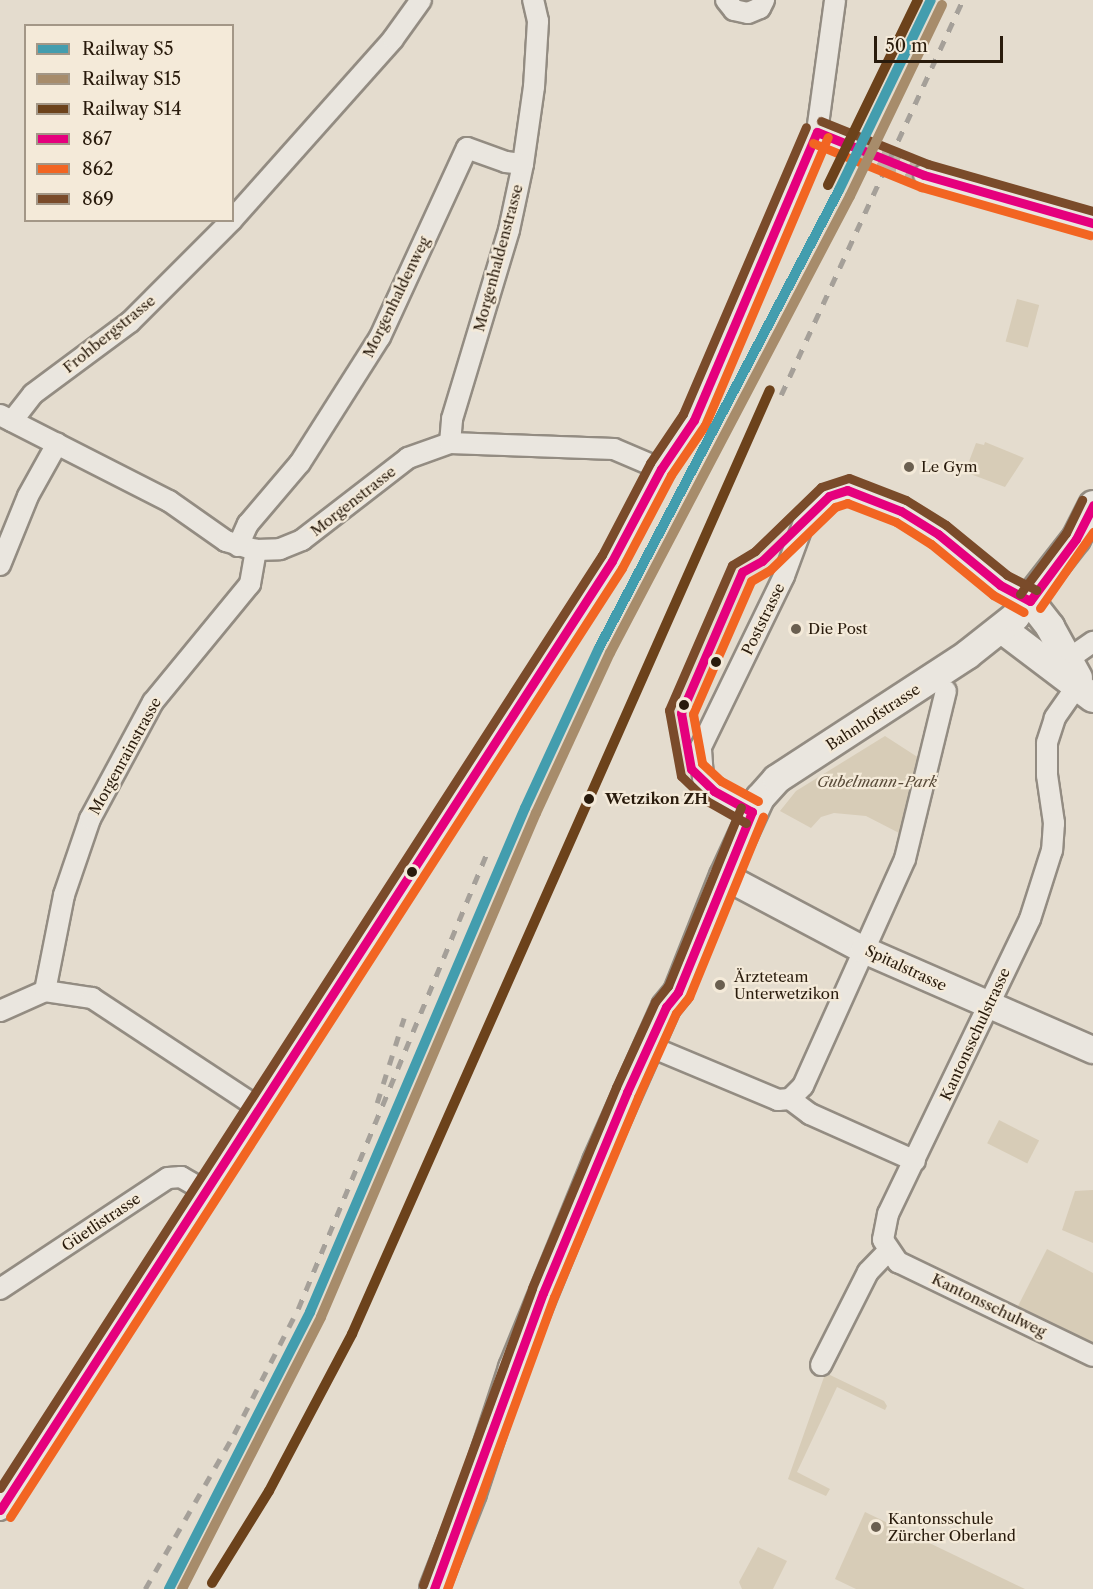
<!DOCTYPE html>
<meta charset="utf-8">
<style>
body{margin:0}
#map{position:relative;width:1093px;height:1589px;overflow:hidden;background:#e4dcce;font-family:"Libre Caslon Text",serif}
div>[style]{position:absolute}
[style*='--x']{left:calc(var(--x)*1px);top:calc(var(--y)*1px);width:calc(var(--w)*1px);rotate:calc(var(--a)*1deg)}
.green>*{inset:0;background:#d7ccb7;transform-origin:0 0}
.minor-tunnel>*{height:20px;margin-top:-10px;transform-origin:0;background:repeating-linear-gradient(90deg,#bfb5a7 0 20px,transparent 0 30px)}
.roads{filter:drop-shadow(2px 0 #938c82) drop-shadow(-2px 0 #938c82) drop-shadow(0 2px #938c82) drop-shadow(0 -2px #938c82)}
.minor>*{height:20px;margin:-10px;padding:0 10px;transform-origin:10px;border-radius:10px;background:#eae6df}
.tertiary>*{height:26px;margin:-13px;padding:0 13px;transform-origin:13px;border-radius:13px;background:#eae6df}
.secondary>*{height:28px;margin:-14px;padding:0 14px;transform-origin:14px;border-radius:14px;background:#eae6df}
.rail>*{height:4.5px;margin-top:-2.25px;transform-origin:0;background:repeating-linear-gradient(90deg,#a5a099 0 10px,transparent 0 20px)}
.bus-1>*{height:9px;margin:-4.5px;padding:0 4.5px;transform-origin:4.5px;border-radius:4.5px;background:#e5007d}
.bus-2>*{height:9px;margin:-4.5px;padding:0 4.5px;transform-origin:4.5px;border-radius:4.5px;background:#f26522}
.bus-3>*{height:9px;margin:-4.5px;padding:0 4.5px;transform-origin:4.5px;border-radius:4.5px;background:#7a4b2a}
.rail-1>*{height:10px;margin:-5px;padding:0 5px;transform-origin:5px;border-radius:5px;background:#439dae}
.rail-2>*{height:10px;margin:-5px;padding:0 5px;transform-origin:5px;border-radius:5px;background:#a78c6b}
.rail-3>*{height:10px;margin:-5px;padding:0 5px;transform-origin:5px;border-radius:5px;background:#6c421b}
.dots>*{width:16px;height:16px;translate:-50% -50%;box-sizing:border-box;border:3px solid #f4ead9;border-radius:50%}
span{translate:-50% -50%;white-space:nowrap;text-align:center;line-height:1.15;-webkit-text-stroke:4.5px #f4ead9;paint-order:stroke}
.street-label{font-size:15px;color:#291b0c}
.poi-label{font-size:15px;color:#291b0c}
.left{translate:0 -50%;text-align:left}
.park-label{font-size:15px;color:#5a4c3a;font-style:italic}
.stop-label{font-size:15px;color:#291b0c;font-weight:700}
.legend{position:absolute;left:24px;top:24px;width:210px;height:198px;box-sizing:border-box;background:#f4ead9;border:2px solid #a39787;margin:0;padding:8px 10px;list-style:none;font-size:18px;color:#291b0c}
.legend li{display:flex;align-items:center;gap:12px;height:30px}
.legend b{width:30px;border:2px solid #a39787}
.scale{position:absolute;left:874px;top:36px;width:129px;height:27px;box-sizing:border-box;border:3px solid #291b0c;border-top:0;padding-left:8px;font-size:18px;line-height:21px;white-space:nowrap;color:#291b0c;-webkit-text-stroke:4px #f4ead9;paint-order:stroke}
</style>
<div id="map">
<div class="green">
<div style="left:1017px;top:299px;width:23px;height:44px;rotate:15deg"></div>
<div style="clip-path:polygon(985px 442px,1024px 458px,1005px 487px,965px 472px,976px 443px,984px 445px)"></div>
<div style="clip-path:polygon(885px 736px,919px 758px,903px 835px,866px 816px,834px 813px,821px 817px,811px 828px,780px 811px,796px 791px)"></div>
<div style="left:999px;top:1120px;width:45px;height:26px;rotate:27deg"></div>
<div style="clip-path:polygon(1093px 1190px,1093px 1243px,1062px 1230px,1075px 1191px)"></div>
<div style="clip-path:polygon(1047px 1249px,1093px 1273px,1093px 1344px,1018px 1306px)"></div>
<div style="clip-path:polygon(830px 1375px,884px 1401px,887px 1406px,885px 1410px,837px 1387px,797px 1472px,830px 1489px,826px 1496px,788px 1479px,824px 1377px)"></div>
<div style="clip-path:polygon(865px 1512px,1025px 1589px,856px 1589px,835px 1579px)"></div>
<div style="clip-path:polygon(758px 1547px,787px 1561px,773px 1589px,742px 1589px,739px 1582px)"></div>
</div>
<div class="minor-tunnel">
<div style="--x:852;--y:146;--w:78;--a:21.9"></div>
</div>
<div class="roads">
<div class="minor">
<div style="--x:726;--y:0;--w:13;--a:51"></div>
<div style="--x:734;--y:10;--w:14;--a:12"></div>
<div style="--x:748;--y:13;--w:13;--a:-23"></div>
<div style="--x:760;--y:8;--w:9;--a:-63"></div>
<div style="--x:817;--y:132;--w:38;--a:22"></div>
<div style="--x:924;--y:175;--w:176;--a:15.9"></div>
<div style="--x:232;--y:220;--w:242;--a:-48.3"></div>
<div style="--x:393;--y:39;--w:48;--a:-54.3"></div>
<div style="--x:0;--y:415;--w:190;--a:27"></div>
<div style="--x:169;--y:501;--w:70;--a:35.1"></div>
<div style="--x:226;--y:541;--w:31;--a:17"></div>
<div style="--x:256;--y:550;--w:24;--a:-2"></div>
<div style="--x:280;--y:549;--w:24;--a:-22"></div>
<div style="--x:302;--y:540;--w:134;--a:-37.7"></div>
<div style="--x:408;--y:458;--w:45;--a:-19.7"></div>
<div style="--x:450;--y:443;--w:164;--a:2.1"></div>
<div style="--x:614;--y:449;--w:51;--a:23.1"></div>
<div style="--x:12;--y:421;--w:34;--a:-52"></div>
<div style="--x:33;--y:394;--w:121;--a:-36.6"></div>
<div style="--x:130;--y:322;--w:144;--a:-45"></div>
<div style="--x:450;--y:443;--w:24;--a:-85"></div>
<div style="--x:452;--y:419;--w:197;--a:-73.2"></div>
<div style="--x:509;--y:230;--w:67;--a:-78"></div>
<div style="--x:523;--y:164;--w:78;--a:-81.9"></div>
<div style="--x:534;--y:87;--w:66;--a:-86.5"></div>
<div style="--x:538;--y:21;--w:22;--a:-103"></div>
<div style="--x:238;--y:546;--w:24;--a:-66"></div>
<div style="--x:248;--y:524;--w:80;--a:-49.6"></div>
<div style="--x:300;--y:463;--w:149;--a:-57.6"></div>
<div style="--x:380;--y:337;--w:208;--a:-65.3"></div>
<div style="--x:467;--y:148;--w:41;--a:19.7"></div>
<div style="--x:506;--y:162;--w:17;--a:7"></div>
<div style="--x:0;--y:565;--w:74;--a:-67.9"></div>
<div style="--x:28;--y:496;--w:60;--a:-60.9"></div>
<div style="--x:1067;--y:660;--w:32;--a:-35"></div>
<div style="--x:1077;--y:686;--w:39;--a:125"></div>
<div style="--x:1055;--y:718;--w:26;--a:108"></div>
<div style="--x:1047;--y:743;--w:32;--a:90"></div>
<div style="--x:1047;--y:775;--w:49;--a:81.7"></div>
<div style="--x:1054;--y:823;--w:27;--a:94"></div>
<div style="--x:1052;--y:850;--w:72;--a:107.7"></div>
<div style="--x:1030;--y:919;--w:327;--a:115.7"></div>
<div style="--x:888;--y:1214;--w:26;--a:101"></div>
<div style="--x:883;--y:1240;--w:27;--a:56"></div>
<div style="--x:898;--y:1262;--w:216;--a:25.7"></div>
<div style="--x:752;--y:812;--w:43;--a:-151.1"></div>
<div style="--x:714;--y:791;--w:17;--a:-130"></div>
<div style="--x:703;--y:778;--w:31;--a:-94"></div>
<div style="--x:701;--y:747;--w:190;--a:-64.1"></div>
<div style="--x:784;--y:576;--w:58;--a:-69.7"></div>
<div style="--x:804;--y:522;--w:36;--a:-46"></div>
<div style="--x:829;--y:496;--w:19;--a:-18"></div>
<div style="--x:847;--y:490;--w:58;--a:21.3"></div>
<div style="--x:901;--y:511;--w:44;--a:31.9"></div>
<div style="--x:938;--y:534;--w:80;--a:39.4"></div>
<div style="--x:1000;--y:585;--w:34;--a:28"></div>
<div style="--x:45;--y:991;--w:98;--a:-78.8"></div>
<div style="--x:64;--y:895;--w:80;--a:-71.1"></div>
<div style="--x:90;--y:819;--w:133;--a:-61.7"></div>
<div style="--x:153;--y:702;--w:153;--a:-50.6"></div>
<div style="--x:250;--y:584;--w:35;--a:-80"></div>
<div style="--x:0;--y:1011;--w:49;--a:-24"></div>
<div style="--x:45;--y:991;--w:48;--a:8.5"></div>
<div style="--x:92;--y:998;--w:200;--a:33.4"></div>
<div style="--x:661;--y:1051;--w:127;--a:22.7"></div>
<div style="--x:778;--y:1100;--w:12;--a:-5"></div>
<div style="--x:790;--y:1099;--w:25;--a:37"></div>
<div style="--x:810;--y:1114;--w:115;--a:24.1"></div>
<div style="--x:790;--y:1099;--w:18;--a:-45"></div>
<div style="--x:803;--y:1086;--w:249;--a:-65.8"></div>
<div style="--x:905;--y:859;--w:173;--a:-76.3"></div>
<div style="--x:0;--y:1289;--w:201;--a:-33.5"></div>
<div style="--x:168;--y:1178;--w:13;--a:-4"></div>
<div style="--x:181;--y:1177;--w:28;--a:30"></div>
<div style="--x:821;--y:1365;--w:104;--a:-63.2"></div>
<div style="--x:868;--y:1272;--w:30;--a:-46"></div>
<div style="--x:0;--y:1510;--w:1129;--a:-57.18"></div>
<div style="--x:612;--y:561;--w:104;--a:-62"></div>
<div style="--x:661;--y:469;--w:59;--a:-56"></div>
<div style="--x:694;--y:420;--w:313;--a:-66.9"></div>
<div style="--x:817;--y:132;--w:133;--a:-82.2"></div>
</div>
<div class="tertiary">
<div style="--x:724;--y:876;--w:158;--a:27.9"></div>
<div style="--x:864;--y:950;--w:250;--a:23.6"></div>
</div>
<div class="secondary">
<div style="--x:1030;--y:601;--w:33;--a:52"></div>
<div style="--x:1050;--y:627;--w:58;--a:61.2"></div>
<div style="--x:1002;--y:629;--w:114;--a:37.2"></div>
<div style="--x:434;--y:1589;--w:103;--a:-68.4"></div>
<div style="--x:472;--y:1493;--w:132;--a:-71.8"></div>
<div style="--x:513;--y:1368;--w:222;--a:-67.8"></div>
<div style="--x:597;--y:1162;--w:170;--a:-66"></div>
<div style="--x:666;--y:1007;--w:19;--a:-51"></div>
<div style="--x:678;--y:992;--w:125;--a:-68.4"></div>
<div style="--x:724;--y:876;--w:86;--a:-65.2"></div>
<div style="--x:760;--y:798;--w:25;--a:-48"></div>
<div style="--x:777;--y:779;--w:227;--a:-33.1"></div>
<div style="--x:967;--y:655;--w:61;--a:-38.4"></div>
<div style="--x:1015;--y:617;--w:99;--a:-52"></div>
<div style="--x:1076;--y:539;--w:38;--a:-63"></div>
</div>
</div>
<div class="rail">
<div style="--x:781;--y:395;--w:435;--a:-65.3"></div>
<div style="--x:377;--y:1103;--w:89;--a:-72.4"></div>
<div style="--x:145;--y:1589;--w:179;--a:-60.1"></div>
<div style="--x:234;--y:1434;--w:140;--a:-62.9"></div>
<div style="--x:298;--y:1309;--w:499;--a:-67.5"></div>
</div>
<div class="bus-1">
<div style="--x:817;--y:132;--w:115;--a:21.9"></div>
<div style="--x:924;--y:175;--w:176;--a:15.9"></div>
<div style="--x:1030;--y:601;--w:77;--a:-53.4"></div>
<div style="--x:1076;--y:539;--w:38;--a:-63"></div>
<div style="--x:752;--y:812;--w:43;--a:-151.1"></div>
<div style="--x:714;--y:791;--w:32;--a:-136"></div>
<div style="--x:691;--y:769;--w:57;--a:-100.1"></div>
<div style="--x:681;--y:713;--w:154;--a:-66.6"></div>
<div style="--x:742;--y:572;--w:23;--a:-29"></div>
<div style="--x:762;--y:561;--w:93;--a:-44.1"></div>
<div style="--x:829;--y:496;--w:19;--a:-18"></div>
<div style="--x:847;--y:490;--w:58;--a:21.3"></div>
<div style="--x:901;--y:511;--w:44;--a:31.9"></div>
<div style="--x:938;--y:534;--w:80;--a:39.4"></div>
<div style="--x:1000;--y:585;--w:34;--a:28"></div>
<div style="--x:0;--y:1510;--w:1129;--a:-57.18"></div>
<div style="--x:612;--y:561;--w:104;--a:-62"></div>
<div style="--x:661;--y:469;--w:59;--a:-56"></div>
<div style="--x:694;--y:420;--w:313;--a:-66.9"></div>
<div style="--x:434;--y:1589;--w:315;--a:-69.8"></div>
<div style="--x:543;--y:1293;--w:218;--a:-67.3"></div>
<div style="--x:627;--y:1092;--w:94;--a:-65.4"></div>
<div style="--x:666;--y:1007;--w:19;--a:-51"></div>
<div style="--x:678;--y:992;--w:195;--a:-67.7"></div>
</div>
<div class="bus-2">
<div style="--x:813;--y:143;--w:117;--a:22.2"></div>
<div style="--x:921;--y:187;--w:176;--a:15.9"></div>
<div style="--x:1040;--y:608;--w:93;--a:-55.1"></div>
<div style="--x:758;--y:801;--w:42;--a:-151.6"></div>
<div style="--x:721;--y:781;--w:26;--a:-137"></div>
<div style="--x:702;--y:763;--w:50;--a:-100.4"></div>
<div style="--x:693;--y:714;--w:145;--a:-66.4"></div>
<div style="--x:751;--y:581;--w:22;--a:-30"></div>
<div style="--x:770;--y:570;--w:91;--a:-44.1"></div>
<div style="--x:835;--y:507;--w:13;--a:-18"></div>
<div style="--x:847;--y:503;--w:53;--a:21.2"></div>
<div style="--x:896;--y:522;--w:41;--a:32.2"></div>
<div style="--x:931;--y:544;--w:80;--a:39.4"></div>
<div style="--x:993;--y:595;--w:35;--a:29"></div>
<div style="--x:10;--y:1517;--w:1129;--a:-57.18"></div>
<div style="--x:622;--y:568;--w:105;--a:-62.2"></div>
<div style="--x:671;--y:475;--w:60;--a:-55.8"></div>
<div style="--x:705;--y:425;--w:313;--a:-66.9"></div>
<div style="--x:447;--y:1589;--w:311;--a:-69.9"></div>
<div style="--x:554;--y:1297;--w:217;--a:-67.2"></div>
<div style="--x:638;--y:1097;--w:92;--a:-65.7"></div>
<div style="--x:676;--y:1013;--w:21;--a:-51"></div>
<div style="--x:689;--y:997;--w:195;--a:-67.7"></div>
</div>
<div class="bus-3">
<div style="--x:821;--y:121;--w:115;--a:21.9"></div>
<div style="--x:928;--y:164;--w:172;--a:15.9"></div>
<div style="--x:1020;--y:594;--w:76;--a:-53"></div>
<div style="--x:1066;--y:533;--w:37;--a:-64"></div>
<div style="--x:746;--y:823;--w:45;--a:-150.6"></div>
<div style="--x:707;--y:801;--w:36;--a:-136"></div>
<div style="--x:681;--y:776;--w:67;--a:-100.3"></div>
<div style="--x:669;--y:710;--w:158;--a:-66.5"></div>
<div style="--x:732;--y:565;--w:27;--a:-31"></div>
<div style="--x:755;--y:551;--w:92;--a:-44.1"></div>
<div style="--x:821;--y:487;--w:29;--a:-18"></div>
<div style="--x:849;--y:478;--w:61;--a:21.1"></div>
<div style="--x:906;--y:500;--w:47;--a:32"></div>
<div style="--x:946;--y:525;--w:79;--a:39.3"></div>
<div style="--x:1007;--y:575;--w:33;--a:27"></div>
<div style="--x:0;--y:1488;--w:1110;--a:-57.17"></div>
<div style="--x:602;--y:555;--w:104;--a:-62.4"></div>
<div style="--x:650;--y:463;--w:59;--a:-56"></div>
<div style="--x:683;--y:414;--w:312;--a:-66.8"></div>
<div style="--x:423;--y:1585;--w:316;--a:-69.8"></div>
<div style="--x:532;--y:1288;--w:218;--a:-67.3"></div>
<div style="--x:616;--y:1087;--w:94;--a:-65.4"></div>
<div style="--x:655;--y:1002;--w:21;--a:-51"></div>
<div style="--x:668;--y:986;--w:193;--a:-67.8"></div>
</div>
<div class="rail-1">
<div style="--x:169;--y:1589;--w:311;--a:-63"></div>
<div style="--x:310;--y:1312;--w:548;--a:-66.9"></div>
<div style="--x:525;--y:808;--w:176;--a:-65.2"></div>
<div style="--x:599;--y:648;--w:517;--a:-62.34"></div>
<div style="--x:839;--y:190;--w:211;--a:-64.2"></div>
</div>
<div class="rail-2">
<div style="--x:182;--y:1589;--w:305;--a:-62.9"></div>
<div style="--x:321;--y:1317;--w:548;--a:-66.9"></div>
<div style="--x:536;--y:813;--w:176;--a:-65.2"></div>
<div style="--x:610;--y:653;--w:516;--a:-62.29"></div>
<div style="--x:850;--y:196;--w:212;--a:-64.3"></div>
</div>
<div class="rail-3">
<div style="--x:828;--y:185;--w:206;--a:-64.1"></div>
<div style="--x:212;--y:1583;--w:108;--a:-58.2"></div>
<div style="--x:269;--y:1491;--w:178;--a:-62.1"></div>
<div style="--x:352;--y:1334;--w:1032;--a:-66.12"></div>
</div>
<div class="dots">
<div style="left:909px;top:467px;background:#6a5f50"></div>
<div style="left:796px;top:629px;background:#6a5f50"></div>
<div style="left:716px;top:662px;background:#291b0c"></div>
<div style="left:684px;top:705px;background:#291b0c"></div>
<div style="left:589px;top:799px;background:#291b0c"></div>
<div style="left:412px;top:872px;background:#291b0c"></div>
<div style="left:720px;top:985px;background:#6a5f50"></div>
<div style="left:876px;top:1527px;background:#6a5f50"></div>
</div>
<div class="street-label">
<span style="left:498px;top:258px;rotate:-75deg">Morgenhaldenstrasse</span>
<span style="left:396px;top:297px;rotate:-64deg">Morgenhaldenweg</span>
<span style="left:109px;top:334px;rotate:-39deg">Frohbergstrasse</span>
<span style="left:353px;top:501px;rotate:-38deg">Morgenstrasse</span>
<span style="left:763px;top:619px;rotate:-64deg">Poststrasse</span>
<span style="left:873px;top:717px;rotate:-33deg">Bahnhofstrasse</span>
<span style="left:125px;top:756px;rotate:-61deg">Morgenrainstrasse</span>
<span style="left:906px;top:968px;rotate:25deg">Spitalstrasse</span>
<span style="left:975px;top:1034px;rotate:-65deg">Kantonsschulstrasse</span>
<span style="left:101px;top:1222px;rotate:-34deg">Güetlistrasse</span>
<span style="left:989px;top:1305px;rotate:26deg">Kantonsschulweg</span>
</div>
<div class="poi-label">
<span class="left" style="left:921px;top:467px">Le Gym</span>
<span class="left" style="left:808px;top:629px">Die Post</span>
<span class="left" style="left:734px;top:985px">Ärzteteam<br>Unterwetzikon</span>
<span class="left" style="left:888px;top:1527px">Kantonsschule<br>Zürcher Oberland</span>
</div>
<div class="park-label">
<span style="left:877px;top:782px">Gubelmann-Park</span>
</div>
<div class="stop-label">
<span class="left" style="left:605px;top:799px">Wetzikon ZH</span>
</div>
<ul class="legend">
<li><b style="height:8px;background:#439dae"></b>Railway S5</li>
<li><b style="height:8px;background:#a78c6b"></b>Railway S15</li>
<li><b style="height:8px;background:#6c421b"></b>Railway S14</li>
<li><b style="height:8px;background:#e5007d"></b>867</li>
<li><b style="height:8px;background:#f26522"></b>862</li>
<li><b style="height:8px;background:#7a4b2a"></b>869</li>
</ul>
<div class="scale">50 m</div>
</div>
